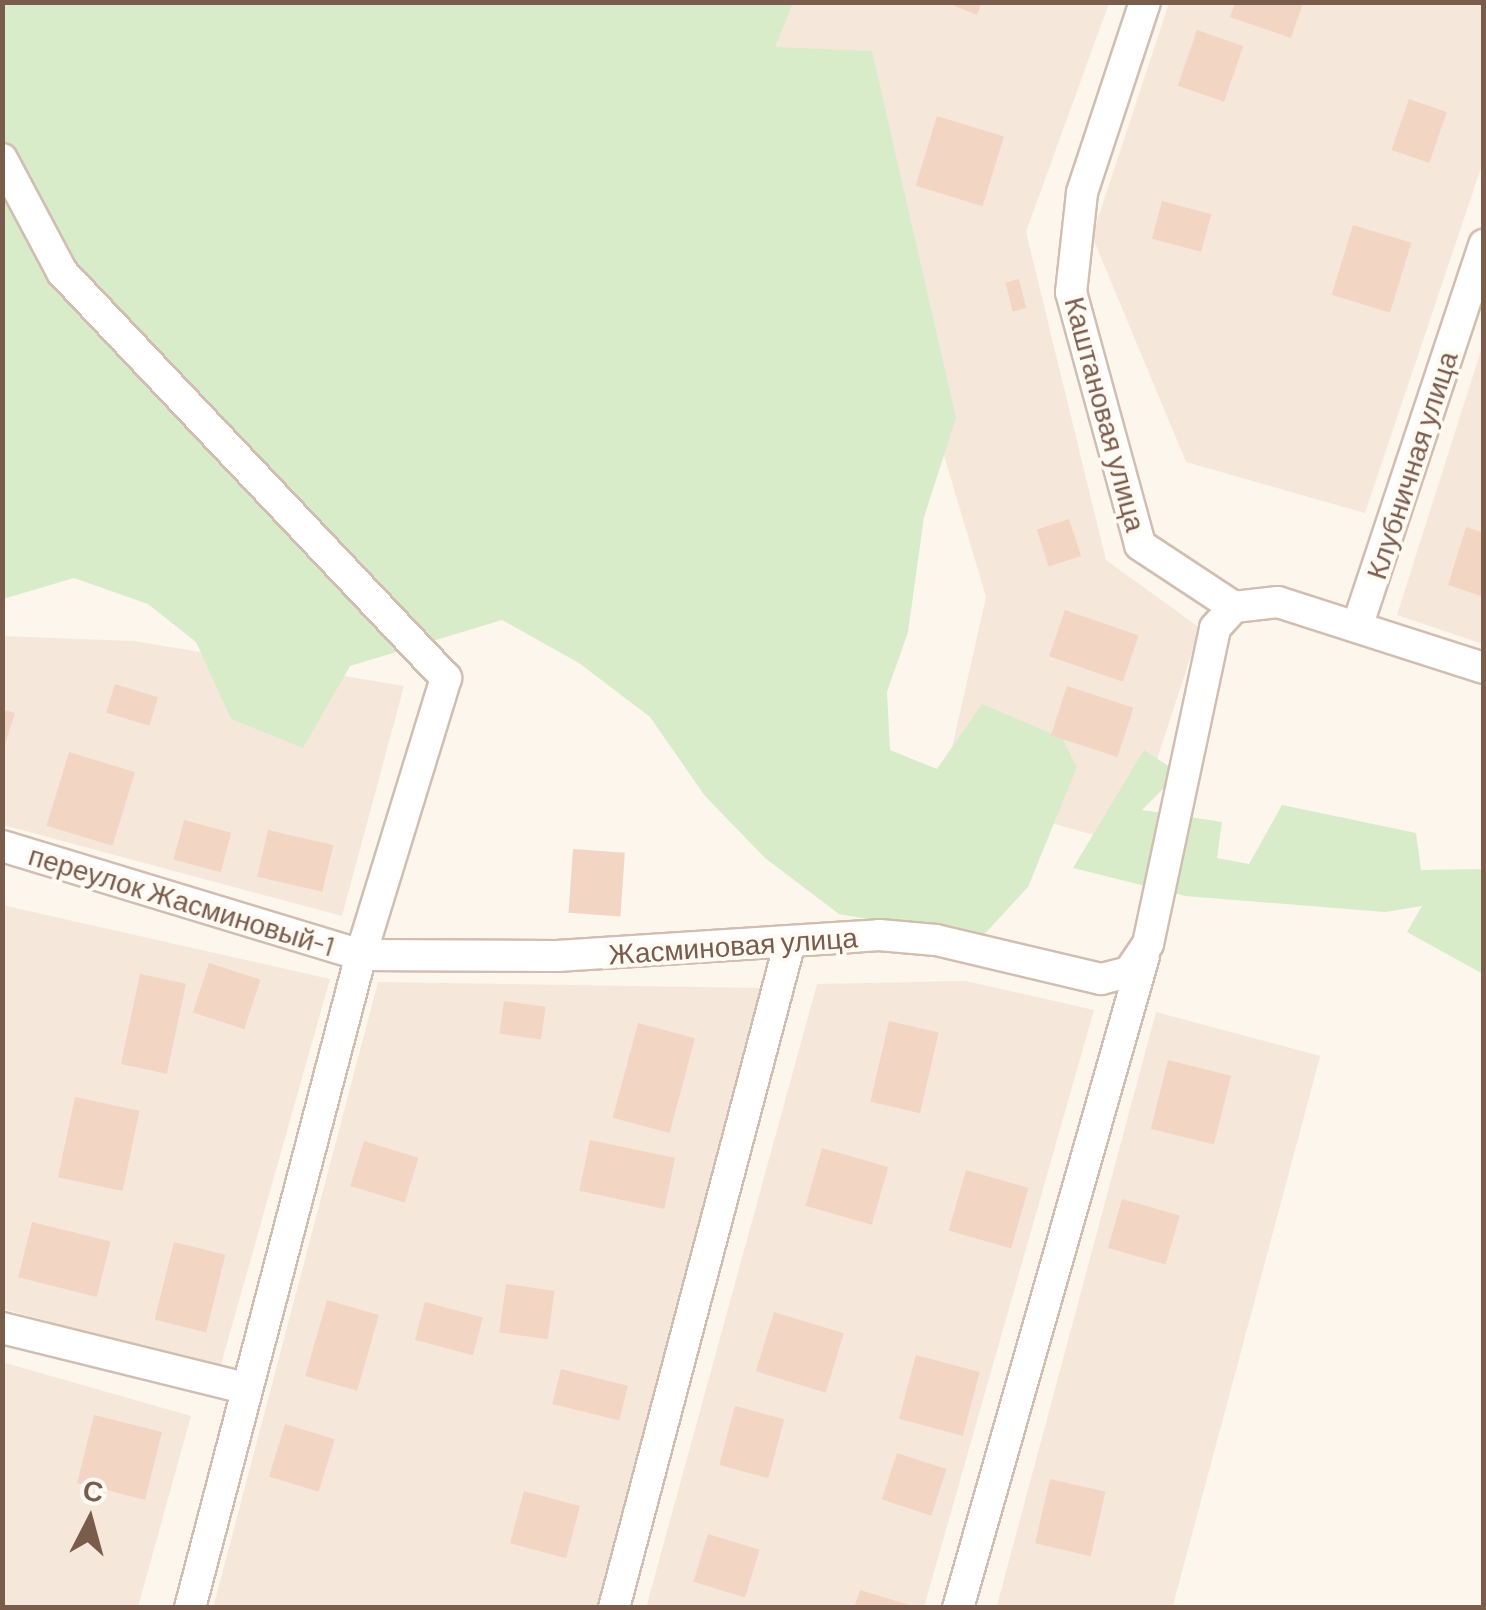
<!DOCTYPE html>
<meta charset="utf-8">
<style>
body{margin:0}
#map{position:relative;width:1486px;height:1610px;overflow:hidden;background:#fdf6ec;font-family:Barlow,sans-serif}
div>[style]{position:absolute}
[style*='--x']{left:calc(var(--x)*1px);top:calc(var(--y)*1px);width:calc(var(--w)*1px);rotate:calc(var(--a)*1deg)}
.residential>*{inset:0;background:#f5e8da;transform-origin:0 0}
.green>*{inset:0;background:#d8ecc9}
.building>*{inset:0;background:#f3d5c3;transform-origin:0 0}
.roads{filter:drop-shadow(2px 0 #d1beb0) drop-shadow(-2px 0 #d1beb0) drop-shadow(0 2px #d1beb0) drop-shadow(0 -2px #d1beb0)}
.street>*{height:30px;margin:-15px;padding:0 15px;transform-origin:15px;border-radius:15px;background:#fff}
span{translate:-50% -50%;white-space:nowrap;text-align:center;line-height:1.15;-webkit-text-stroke:8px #fffaf3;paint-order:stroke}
.street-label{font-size:28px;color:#7a5c4d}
.frame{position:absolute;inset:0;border:5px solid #7a5c4d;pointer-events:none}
.north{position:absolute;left:40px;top:1470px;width:100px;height:100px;-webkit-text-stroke:8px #fffaf3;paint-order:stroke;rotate:6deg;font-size:28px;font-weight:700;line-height:40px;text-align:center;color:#7a5c4d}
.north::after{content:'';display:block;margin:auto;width:35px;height:45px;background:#7a5c4d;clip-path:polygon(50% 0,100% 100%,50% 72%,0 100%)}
</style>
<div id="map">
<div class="residential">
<div style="clip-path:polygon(761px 3px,1109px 3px,1026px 232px,1106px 560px,1200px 628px,1129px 845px,942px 792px,986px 597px,860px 172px,719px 89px)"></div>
<div style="clip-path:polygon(1169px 3px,1483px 3px,1483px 162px,1365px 513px,1186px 462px,1092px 236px)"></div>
<div style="clip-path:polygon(1483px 344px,1483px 644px,1397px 615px)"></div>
<div style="clip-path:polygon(2px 636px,134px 641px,404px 686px,342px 916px,3px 825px)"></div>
<div style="clip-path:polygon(2px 905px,330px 979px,220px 1368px,3px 1309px)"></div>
<div style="clip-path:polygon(966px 981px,1094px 1010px,924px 1607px,646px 1608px,817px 984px)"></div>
<div style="clip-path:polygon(378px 982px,763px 988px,602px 1607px,213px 1608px)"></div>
<div style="left:1156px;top:1012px;width:170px;height:618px;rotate:15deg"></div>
<div style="clip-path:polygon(2px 1362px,191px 1416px,138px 1607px,3px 1607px)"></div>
</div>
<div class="green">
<div style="clip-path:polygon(3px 3px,793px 3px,775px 47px,872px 51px,956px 418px,924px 517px,908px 632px,887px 692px,890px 750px,937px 769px,982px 704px,1062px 738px,1077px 767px,1028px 887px,980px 939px,839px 914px,765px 858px,705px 796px,650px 717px,579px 663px,502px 620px,350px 666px,303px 748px,231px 719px,196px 642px,148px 604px,74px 578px,3px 599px)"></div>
<div style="clip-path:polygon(1144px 750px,1179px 773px,1142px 810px,1222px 822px,1217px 858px,1249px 864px,1282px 805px,1416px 833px,1421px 870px,1483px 869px,1483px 974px,1407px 932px,1422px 906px,1385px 912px,1185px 896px,1073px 868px)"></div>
</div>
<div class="building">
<div style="clip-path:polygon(945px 2px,982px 2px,977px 15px)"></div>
<div style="clip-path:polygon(1235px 3px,1303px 3px,1291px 38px,1230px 17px)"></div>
<div style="left:1197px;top:30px;width:49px;height:59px;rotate:19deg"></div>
<div style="left:1409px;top:99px;width:40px;height:54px;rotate:19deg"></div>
<div style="left:937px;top:116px;width:70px;height:73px;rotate:17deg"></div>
<div style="left:1162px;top:201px;width:51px;height:39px;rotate:15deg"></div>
<div style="left:1353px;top:225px;width:61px;height:73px;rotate:17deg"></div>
<div style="left:1019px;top:279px;width:30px;height:14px;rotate:76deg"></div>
<div style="left:1069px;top:519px;width:39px;height:34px;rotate:72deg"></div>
<div style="clip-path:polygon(1466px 527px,1484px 533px,1484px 597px,1448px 585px)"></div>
<div style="left:1065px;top:610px;width:78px;height:49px;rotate:19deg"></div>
<div style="left:115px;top:684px;width:45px;height:30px;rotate:17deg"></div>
<div style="left:1067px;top:686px;width:70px;height:52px;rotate:18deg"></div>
<div style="clip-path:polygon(2px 709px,15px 713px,3px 751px,2px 751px)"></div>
<div style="left:69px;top:752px;width:69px;height:77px;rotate:17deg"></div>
<div style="left:184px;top:820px;width:49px;height:41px;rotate:15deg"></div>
<div style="left:268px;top:830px;width:67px;height:48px;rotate:13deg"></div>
<div style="left:573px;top:849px;width:52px;height:64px;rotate:4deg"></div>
<div style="left:209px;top:963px;width:54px;height:52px;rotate:18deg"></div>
<div style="left:140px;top:974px;width:47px;height:92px;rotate:12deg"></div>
<div style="left:504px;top:1001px;width:42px;height:33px;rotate:8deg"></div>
<div style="left:889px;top:1021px;width:51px;height:83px;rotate:13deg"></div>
<div style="left:638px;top:1023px;width:59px;height:98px;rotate:15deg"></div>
<div style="left:1168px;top:1060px;width:65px;height:71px;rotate:14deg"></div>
<div style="left:75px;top:1097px;width:66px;height:82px;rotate:12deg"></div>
<div style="left:590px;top:1140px;width:87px;height:52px;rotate:12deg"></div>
<div style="left:364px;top:1141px;width:57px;height:47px;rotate:17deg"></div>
<div style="left:822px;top:1148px;width:69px;height:60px;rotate:16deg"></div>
<div style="left:966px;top:1170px;width:65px;height:63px;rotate:16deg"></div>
<div style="left:1122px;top:1199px;width:60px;height:51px;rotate:16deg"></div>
<div style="left:32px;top:1222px;width:81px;height:57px;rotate:14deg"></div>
<div style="left:174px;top:1242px;width:53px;height:80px;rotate:14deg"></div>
<div style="left:506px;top:1284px;width:49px;height:49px;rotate:8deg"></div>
<div style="left:327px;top:1300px;width:54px;height:79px;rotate:16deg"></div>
<div style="left:425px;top:1302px;width:60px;height:39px;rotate:15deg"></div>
<div style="left:774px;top:1312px;width:73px;height:62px;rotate:17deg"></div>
<div style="left:916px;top:1355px;width:66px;height:66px;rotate:15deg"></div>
<div style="left:561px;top:1369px;width:69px;height:36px;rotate:14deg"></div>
<div style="left:735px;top:1406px;width:51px;height:61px;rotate:15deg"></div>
<div style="left:94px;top:1415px;width:70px;height:70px;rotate:14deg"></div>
<div style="left:285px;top:1424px;width:52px;height:55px;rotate:17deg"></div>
<div style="left:897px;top:1453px;width:52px;height:49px;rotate:18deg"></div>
<div style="left:1050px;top:1479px;width:57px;height:66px;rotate:13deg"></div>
<div style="left:524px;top:1491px;width:58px;height:54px;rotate:15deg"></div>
<div style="left:708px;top:1534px;width:54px;height:50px;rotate:17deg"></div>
<div style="clip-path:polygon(860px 1590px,916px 1607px,915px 1608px,854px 1608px)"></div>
</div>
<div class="roads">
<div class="street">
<div style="--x:1145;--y:2;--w:201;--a:108.3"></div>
<div style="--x:1082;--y:193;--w:100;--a:96.3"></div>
<div style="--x:1071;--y:292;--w:262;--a:74.7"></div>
<div style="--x:1140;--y:545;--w:113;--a:33.4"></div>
<div style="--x:2;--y:159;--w:128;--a:62"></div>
<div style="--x:62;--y:272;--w:559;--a:46.6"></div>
<div style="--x:446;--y:678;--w:290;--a:107.1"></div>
<div style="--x:361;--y:955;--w:375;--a:-163.1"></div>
<div style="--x:1357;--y:627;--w:403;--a:-71.6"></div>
<div style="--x:2;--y:1328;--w:250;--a:13.9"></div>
<div style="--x:190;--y:1608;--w:675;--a:-75.33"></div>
<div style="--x:361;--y:955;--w:196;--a:0.3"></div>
<div style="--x:557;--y:956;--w:323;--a:-3.7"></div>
<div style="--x:879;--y:935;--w:57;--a:5"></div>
<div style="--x:936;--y:940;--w:170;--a:13.3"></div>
<div style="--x:1101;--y:979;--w:29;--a:-14"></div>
<div style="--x:1129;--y:972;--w:34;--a:-56"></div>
<div style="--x:1148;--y:944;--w:323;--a:-78"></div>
<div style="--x:1215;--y:628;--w:28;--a:-48"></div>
<div style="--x:1234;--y:607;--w:44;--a:-6.5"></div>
<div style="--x:1278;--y:602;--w:216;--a:17.8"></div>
<div style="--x:614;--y:1608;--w:689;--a:-75.2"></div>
<div style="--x:958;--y:1608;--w:678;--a:-74.08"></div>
</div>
</div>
<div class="street-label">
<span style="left:1106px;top:414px;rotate:75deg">Каштановая улица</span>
<span style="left:1411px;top:465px;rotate:-72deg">Клубничная улица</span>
<span style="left:182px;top:900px;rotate:17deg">переулок Жасминовый-1</span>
<span style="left:733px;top:945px;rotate:-4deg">Жасминовая улица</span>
</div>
<div class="frame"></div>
<div class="north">С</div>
</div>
